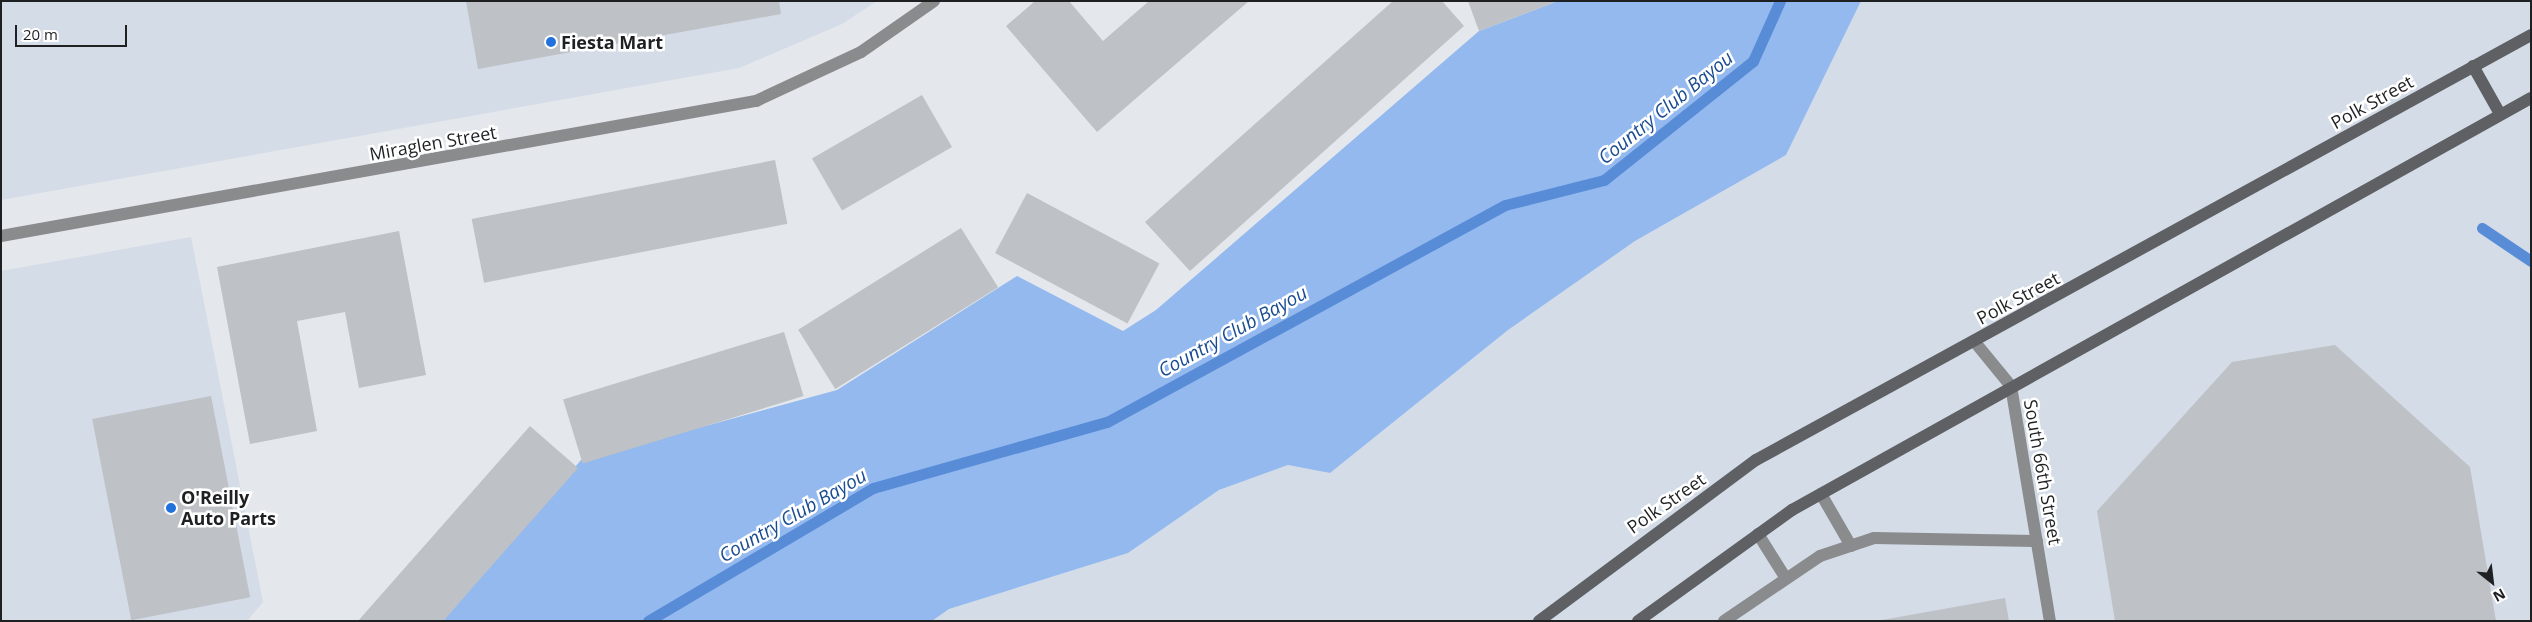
<!DOCTYPE html>
<style>
body{margin:0}
#map{position:relative;width:2532px;height:622px;overflow:hidden;background:#e4e7ec;font-family:"Open Sans",sans-serif}
div>[style]{position:absolute}
[style*='--x']{left:calc(var(--x)*1px);top:calc(var(--y)*1px);width:calc(var(--w)*1px);rotate:calc(var(--a)*1deg)}
.built>*{inset:0;background:#d4dce7}
.green>*{inset:0;background:#93b9ef}
.stream>*{height:11px;margin:-5.5px;padding:0 5.5px;transform-origin:5.5px;border-radius:5.5px;background:#588cd7}
.building>*{inset:0;background:#bec1c5;transform-origin:0 0}
.lane>*{height:12px;margin:-6px;padding:0 6px;transform-origin:6px;border-radius:6px;background:#8a8b8d}
.street>*{height:12px;margin:-6px;padding:0 6px;transform-origin:6px;border-radius:6px;background:#8a8b8d}
.secondary>*{height:12px;margin:-6px;padding:0 6px;transform-origin:6px;border-radius:6px;background:#5e6063}
.dots>*{width:14px;height:14px;translate:-50% -50%;box-sizing:border-box;border:2px solid #fff;border-radius:50%}
span{translate:-50% -50%;white-space:nowrap;text-align:center;line-height:1.15;-webkit-text-stroke:5px #fff;paint-order:stroke}
.poi-label{font-size:18px;color:#1f2022;font-weight:700}
.left{translate:0 -50%;text-align:left}
.street-label{font-size:18px;color:#1f2022}
.water-label{font-size:19px;color:#1a4c91;font-style:italic}
.frame{position:absolute;inset:0;border:2px solid #1f2022;pointer-events:none}
.north{position:absolute;left:2467px;top:557px;width:50px;height:50px;-webkit-text-stroke:4px #fff;paint-order:stroke;rotate:151deg;font-size:14px;font-weight:700;line-height:20px;text-align:center;color:#1f2022}
.north::after{content:'';display:block;margin:auto;width:18px;height:22px;background:#1f2022;clip-path:polygon(50% 0,100% 100%,50% 72%,0 100%)}
.scale{position:absolute;left:15px;top:25px;width:112px;height:22px;box-sizing:border-box;border:2px solid #1f2022;border-top:0;padding-left:6px;font-size:15px;line-height:18px;white-space:nowrap;color:#1f2022;-webkit-text-stroke:4px #fff;paint-order:stroke}
</style>
<div id="map">
<div class="built">
<div style="clip-path:polygon(1px 1px,877px 1px,842px 24px,739px 68px,1px 200px)"></div>
<div style="clip-path:polygon(1861px 1px,2531px 1px,2531px 621px,932px 621px,949px 609px,1128px 553px,1219px 490px,1288px 465px,1330px 473px,1508px 330px,1635px 241px,1786px 155px)"></div>
<div style="clip-path:polygon(191px 237px,263px 602px,247px 621px,1px 621px,1px 271px)"></div>
</div>
<div class="green">
<div style="clip-path:polygon(1558px 1px,1861px 1px,1786px 155px,1635px 241px,1508px 330px,1330px 473px,1288px 465px,1219px 490px,1128px 553px,949px 609px,932px 621px,443px 621px,581px 460px,837px 390px,1017px 276px,1123px 331px,1156px 310px,1479px 31px)"></div>
</div>
<div class="stream">
<div style="--x:2482;--y:228;--w:59;--a:34"></div>
<div style="--x:648;--y:621;--w:261;--a:-30.6"></div>
<div style="--x:873;--y:488;--w:243;--a:-15.8"></div>
<div style="--x:1107;--y:422;--w:453;--a:-28.6"></div>
<div style="--x:1505;--y:205;--w:102;--a:-14.2"></div>
<div style="--x:1604;--y:180;--w:191;--a:-38.6"></div>
<div style="--x:1753;--y:61;--w:66;--a:-65.8"></div>
</div>
<div class="building">
<div style="clip-path:polygon(466px 1px,779px 1px,781px 14px,478px 69px)"></div>
<div style="clip-path:polygon(1035px 1px,1069px 1px,1103px 41px,1149px 1px,1249px 1px,1097px 132px,1006px 26px)"></div>
<div style="clip-path:polygon(1393px 1px,1442px 1px,1464px 26px,1190px 271px,1145px 222px)"></div>
<div style="clip-path:polygon(1468px 1px,1558px 1px,1479px 31px)"></div>
<div style="left:922px;top:95px;width:60px;height:127px;rotate:60deg"></div>
<div style="left:775px;top:160px;width:65px;height:309px;rotate:79deg"></div>
<div style="left:1027px;top:193px;width:150px;height:68px;rotate:28deg"></div>
<div style="left:961px;top:228px;width:70px;height:192px;rotate:58deg"></div>
<div style="clip-path:polygon(399px 231px,426px 375px,359px 388px,345px 312px,297px 321px,317px 431px,250px 444px,217px 267px)"></div>
<div style="left:784px;top:332px;width:67px;height:231px;rotate:73deg"></div>
<div style="clip-path:polygon(2335px 345px,2470px 467px,2496px 621px,2115px 621px,2097px 511px,2232px 362px)"></div>
<div style="left:211px;top:396px;width:205px;height:121px;rotate:79deg"></div>
<div style="clip-path:polygon(530px 426px,578px 468px,443px 621px,358px 621px)"></div>
<div style="clip-path:polygon(2005px 598px,2009px 621px,1882px 621px,1882px 620px)"></div>
</div>
<div class="lane">
<div style="--x:1821;--y:494;--w:60;--a:60"></div>
<div style="--x:1758;--y:534;--w:51;--a:57.9"></div>
<div style="--x:1724;--y:621;--w:116;--a:-34.1"></div>
<div style="--x:1820;--y:556;--w:57;--a:-18.4"></div>
<div style="--x:1874;--y:538;--w:163;--a:1.1"></div>
</div>
<div class="street">
<div style="--x:1;--y:236;--w:767;--a:-10.14"></div>
<div style="--x:756;--y:101;--w:116;--a:-25"></div>
<div style="--x:861;--y:52;--w:89;--a:-34.9"></div>
<div style="--x:1974;--y:341;--w:58;--a:50.6"></div>
<div style="--x:2011;--y:386;--w:238;--a:80.6"></div>
</div>
<div class="secondary">
<div style="--x:2473;--y:66;--w:55;--a:60.6"></div>
<div style="--x:1539;--y:621;--w:270;--a:-36.6"></div>
<div style="--x:1756;--y:460;--w:884;--a:-28.74"></div>
<div style="--x:1638;--y:621;--w:190;--a:-35.8"></div>
<div style="--x:1792;--y:510;--w:846;--a:-29.14"></div>
</div>
<div class="dots">
<div style="left:551px;top:42px;background:#2272dd"></div>
<div style="left:171px;top:508px;background:#2272dd"></div>
</div>
<div class="poi-label">
<span class="left" style="left:561px;top:42px">Fiesta Mart</span>
<span class="left" style="left:181px;top:508px">O'Reilly<br>Auto Parts</span>
</div>
<div class="street-label">
<span style="left:2372px;top:102px;rotate:-29deg">Polk Street</span>
<span style="left:433px;top:143px;rotate:-10deg">Miraglen Street</span>
<span style="left:2018px;top:298px;rotate:-28deg">Polk Street</span>
<span style="left:2043px;top:472px;rotate:80deg">South 66th Street</span>
<span style="left:1666px;top:503px;rotate:-35deg">Polk Street</span>
</div>
<div class="water-label">
<span style="left:1666px;top:108px;rotate:-39deg">Country Club Bayou</span>
<span style="left:1233px;top:332px;rotate:-29deg">Country Club Bayou</span>
<span style="left:793px;top:516px;rotate:-30deg">Country Club Bayou</span>
</div>
<div class="frame"></div>
<div class="north">N</div>
<div class="scale">20 m</div>
</div>
